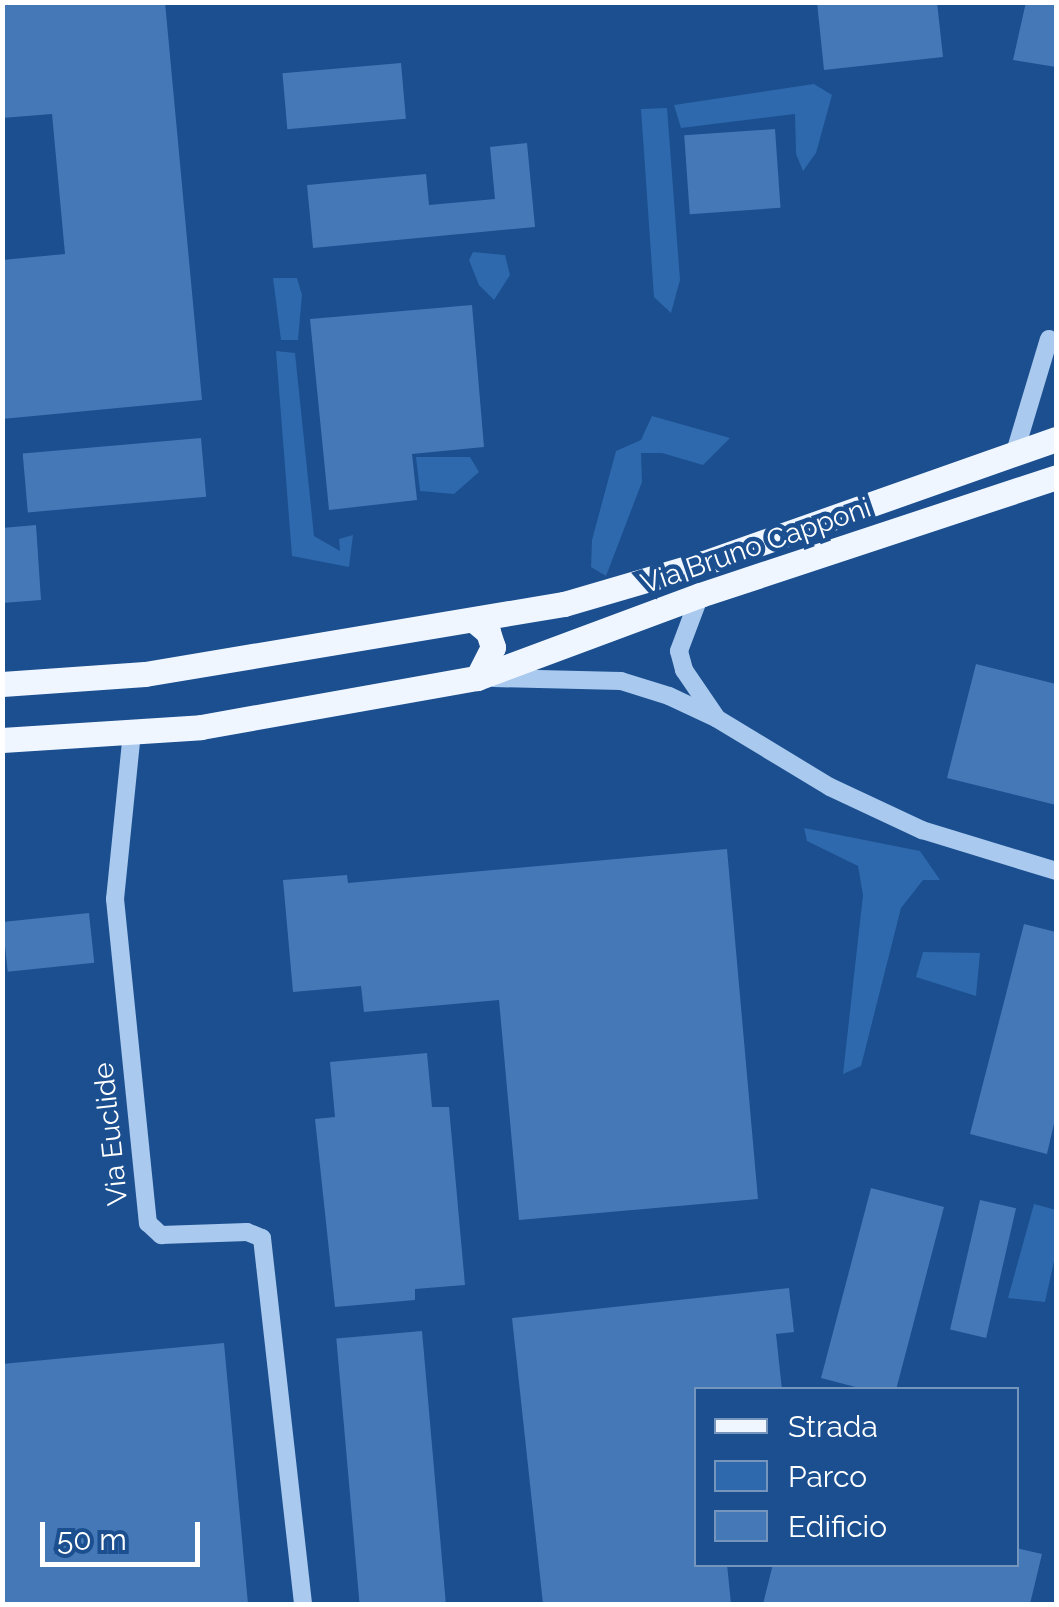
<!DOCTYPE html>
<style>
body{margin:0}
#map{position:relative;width:1059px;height:1607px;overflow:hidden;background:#1b4f8f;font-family:Raleway,sans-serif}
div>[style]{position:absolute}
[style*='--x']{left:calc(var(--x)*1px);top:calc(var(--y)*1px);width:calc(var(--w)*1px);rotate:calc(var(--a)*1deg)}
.green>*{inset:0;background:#2e69ad}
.building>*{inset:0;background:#4478b7;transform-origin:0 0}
.minor>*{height:18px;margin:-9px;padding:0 9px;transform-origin:9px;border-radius:9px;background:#a9c9ee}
.major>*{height:25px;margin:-12.5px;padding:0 12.5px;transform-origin:12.5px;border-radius:12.5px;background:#f0f6ff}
span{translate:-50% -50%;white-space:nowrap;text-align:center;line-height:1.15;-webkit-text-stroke:9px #1b4f8f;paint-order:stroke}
.street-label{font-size:28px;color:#fff}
.frame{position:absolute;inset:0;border:5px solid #fff;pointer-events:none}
.legend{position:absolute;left:694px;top:1387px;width:325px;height:180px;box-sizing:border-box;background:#1b4f8f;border:2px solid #7695bc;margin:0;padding:12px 18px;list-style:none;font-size:30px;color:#fff}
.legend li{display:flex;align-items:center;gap:20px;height:50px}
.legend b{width:50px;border:2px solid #7695bc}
.scale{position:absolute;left:40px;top:1522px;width:160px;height:45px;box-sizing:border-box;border:5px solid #fff;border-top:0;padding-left:12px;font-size:30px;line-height:35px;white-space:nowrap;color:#fff;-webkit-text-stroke:8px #1b4f8f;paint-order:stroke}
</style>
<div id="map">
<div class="green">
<div style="clip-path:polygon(814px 84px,832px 95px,816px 153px,803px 171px,796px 154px,795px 114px,681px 128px,674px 105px)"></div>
<div style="clip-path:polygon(667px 108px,680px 280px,671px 313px,654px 297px,641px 109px)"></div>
<div style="clip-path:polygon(473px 252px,505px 255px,510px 275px,494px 300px,479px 285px,469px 260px)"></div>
<div style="clip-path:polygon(273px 278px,297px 278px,302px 295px,298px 340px,281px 340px)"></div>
<div style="clip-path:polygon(276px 351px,295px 353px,314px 536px,340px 551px,339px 539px,353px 535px,349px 567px,292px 556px)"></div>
<div style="clip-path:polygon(652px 416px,730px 438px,703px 465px,662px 453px,641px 453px,642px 482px,606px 576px,591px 567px,592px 540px,616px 451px,641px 440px)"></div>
<div style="clip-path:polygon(416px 457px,470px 457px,479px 472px,454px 494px,420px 491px)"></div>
<div style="clip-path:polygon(804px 828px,920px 851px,940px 880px,923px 880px,901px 908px,861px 1066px,843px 1074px,863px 895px,858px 866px,807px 841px)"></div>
<div style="clip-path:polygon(923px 952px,980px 953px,976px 996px,916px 977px)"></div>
<div style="clip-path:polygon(1034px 1204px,1056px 1210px,1056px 1252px,1045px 1302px,1008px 1298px)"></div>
</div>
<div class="building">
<div style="clip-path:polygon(2px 2px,165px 2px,202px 400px,2px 419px,2px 260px,65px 254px,52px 114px,2px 118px)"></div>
<div style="clip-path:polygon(817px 2px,937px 2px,943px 57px,824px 70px)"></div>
<div style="clip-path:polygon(1026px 2px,1056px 2px,1056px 67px,1013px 60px)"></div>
<div style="left:401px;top:63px;width:56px;height:119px;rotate:85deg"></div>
<div style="left:775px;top:129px;width:79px;height:91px;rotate:86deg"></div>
<div style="clip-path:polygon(527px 143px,535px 227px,313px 248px,307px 185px,426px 174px,429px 205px,495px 199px,490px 147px)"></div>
<div style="clip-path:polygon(472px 305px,484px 447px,412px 454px,417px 500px,329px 510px,310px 319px)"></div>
<div style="left:201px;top:438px;width:59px;height:179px;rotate:85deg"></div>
<div style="clip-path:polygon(36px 525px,41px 600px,2px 603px,2px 528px)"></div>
<div style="clip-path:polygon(976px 664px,1056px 684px,1056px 805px,947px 778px)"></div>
<div style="clip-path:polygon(727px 849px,758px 1199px,519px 1220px,499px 1000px,364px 1012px,361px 986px,293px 992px,283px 880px,347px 875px,348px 883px)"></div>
<div style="left:89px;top:913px;width:50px;height:87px;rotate:84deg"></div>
<div style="clip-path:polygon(1024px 924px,1056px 932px,1056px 1115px,1047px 1154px,970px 1134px)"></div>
<div style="clip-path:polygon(427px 1053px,432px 1107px,449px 1107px,465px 1285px,415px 1289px,415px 1300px,335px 1307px,315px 1119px,335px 1117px,330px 1062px)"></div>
<div style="clip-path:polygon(871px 1188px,944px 1207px,896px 1390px,867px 1390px,821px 1378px)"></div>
<div style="left:980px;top:1200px;width:37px;height:133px;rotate:13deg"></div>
<div style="clip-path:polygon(789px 1288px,794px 1332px,776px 1334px,782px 1390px,696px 1390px,696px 1564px,727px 1564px,731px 1604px,543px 1604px,512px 1318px)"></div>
<div style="left:422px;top:1331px;width:274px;height:86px;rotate:85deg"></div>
<div style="clip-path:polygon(224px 1343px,248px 1604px,2px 1604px,2px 1364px)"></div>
<div style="clip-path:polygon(1016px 1548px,1042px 1554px,1030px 1604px,763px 1604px,773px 1564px,1016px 1564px)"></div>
</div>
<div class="minor">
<div style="--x:1015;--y:452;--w:118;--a:-73.3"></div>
<div style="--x:700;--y:595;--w:60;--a:110.6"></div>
<div style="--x:679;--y:651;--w:20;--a:75"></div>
<div style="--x:684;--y:670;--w:57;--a:55.8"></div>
<div style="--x:494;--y:678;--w:127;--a:1.4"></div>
<div style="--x:621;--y:681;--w:50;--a:17.4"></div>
<div style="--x:669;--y:696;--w:52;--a:25.1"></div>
<div style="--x:716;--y:718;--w:133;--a:31.2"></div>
<div style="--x:830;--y:787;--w:102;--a:25.1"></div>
<div style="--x:922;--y:830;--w:140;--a:17"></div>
<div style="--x:132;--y:732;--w:168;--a:95.8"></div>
<div style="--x:115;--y:899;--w:326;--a:84.2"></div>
<div style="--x:148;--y:1223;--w:18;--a:43"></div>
<div style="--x:161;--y:1235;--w:86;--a:-2"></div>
<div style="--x:247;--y:1232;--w:16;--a:22"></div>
<div style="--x:262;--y:1238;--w:368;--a:83.6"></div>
</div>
<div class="major">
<div style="--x:476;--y:622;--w:16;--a:40"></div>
<div style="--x:488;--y:632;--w:16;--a:72"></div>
<div style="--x:493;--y:647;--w:35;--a:117"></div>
<div style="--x:2;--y:684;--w:143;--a:-4"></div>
<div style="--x:145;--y:674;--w:425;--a:-9.5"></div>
<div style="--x:564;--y:604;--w:146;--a:-16.3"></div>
<div style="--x:704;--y:563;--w:373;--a:-19.4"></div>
<div style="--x:2;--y:740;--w:199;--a:-3.7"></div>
<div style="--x:201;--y:727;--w:280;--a:-10.1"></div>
<div style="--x:477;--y:678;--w:238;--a:-20.4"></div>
<div style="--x:700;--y:595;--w:375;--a:-18.3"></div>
</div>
<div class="street-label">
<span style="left:756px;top:546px;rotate:-19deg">Via Bruno Capponi</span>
<span style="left:111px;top:1134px;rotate:-96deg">Via Euclide</span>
</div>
<div class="frame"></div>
<ul class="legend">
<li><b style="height:12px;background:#f0f6ff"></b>Strada</li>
<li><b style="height:28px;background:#2e69ad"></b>Parco</li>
<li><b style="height:28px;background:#4478b7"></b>Edificio</li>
</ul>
<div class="scale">50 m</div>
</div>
